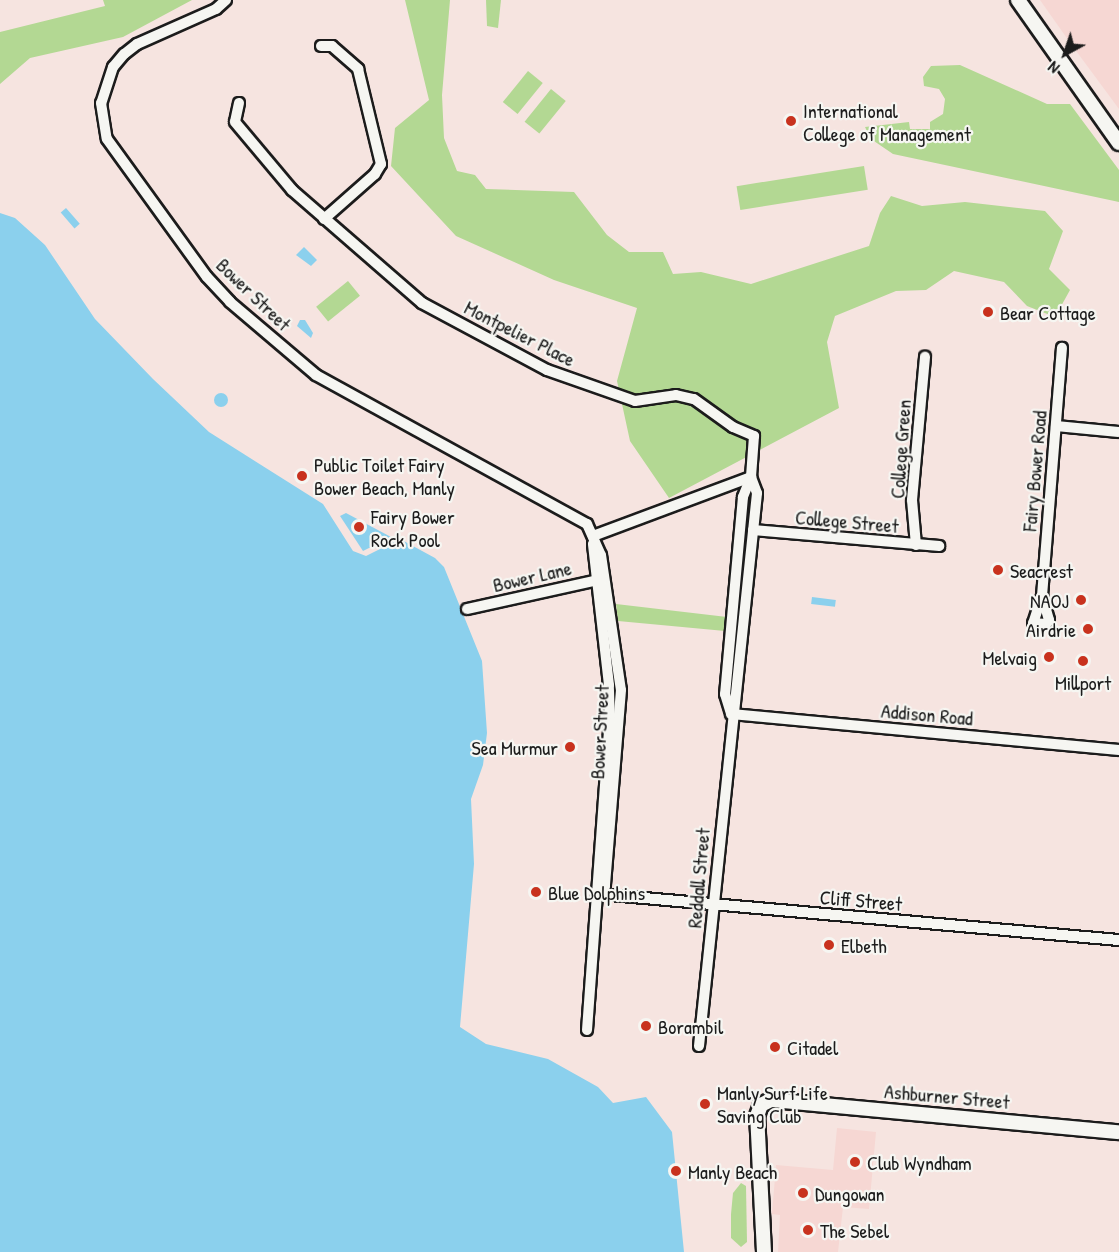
<!DOCTYPE html>
<style>
body{margin:0}
#map{position:relative;width:1119px;height:1252px;overflow:hidden;background:#f6e4e0;font-family:"Patrick Hand",sans-serif}
div>[style]{position:absolute}
[style*='--x']{left:calc(var(--x)*1px);top:calc(var(--y)*1px);width:calc(var(--w)*1px);rotate:calc(var(--a)*1deg)}
.built>*{inset:0;background:#f6d7d3}
.green>*{inset:0;background:#b3d893;transform-origin:0 0}
.water>*{inset:0;background:#8bd0ed;transform-origin:0 0}
.round{border-radius:50%}
.roads{filter:drop-shadow(2px 0 #1c1c1c) drop-shadow(-2px 0 #1c1c1c) drop-shadow(0 2px #1c1c1c) drop-shadow(0 -2px #1c1c1c)}
.minor>*{height:10px;margin:-5px;padding:0 5px;transform-origin:5px;border-radius:5px;background:#f6f6f2}
.tertiary>*{height:14px;margin:-7px;padding:0 7px;transform-origin:7px;border-radius:7px;background:#f6f6f2}
.dots>*{width:16px;height:16px;translate:-50% -50%;box-sizing:border-box;border:3px solid #f6f6f2;border-radius:50%}
span{translate:-50% -50%;white-space:nowrap;text-align:center;line-height:1.15;-webkit-text-stroke:4.5px #f6f6f2;paint-order:stroke}
.poi-label{font-size:20px;color:#1c1c1c}
.left{translate:0 -50%;text-align:left}
.right{translate:-100% -50%;text-align:right}
.street-label{font-size:20px;color:#1c1c1c}
.north{position:absolute;left:1035px;top:24px;width:60px;height:60px;-webkit-text-stroke:4px #f6f6f2;paint-order:stroke;rotate:220deg;font-size:16px;font-weight:700;line-height:24px;text-align:center;color:#1c1c1c}
.north::after{content:'';display:block;margin:auto;width:21px;height:27px;background:#1c1c1c;clip-path:polygon(50% 0,100% 100%,50% 72%,0 100%)}
</style>
<div id="map">
<div class="built">
<div style="clip-path:polygon(1040px 0,1119px 0,1119px 109px,1071px 44px)"></div>
<div style="clip-path:polygon(837px 1128px,876px 1132px,869px 1209px,843px 1207px,838px 1252px,778px 1252px,780px 1215px,772px 1214px,776px 1165px,833px 1170px)"></div>
</div>
<div class="green">
<div style="clip-path:polygon(103px 0,192px 0,123px 37px,30px 58px,0 84px,0 32px,105px 6px)"></div>
<div style="clip-path:polygon(405px 0,450px 0,442px 95px,444px 138px,457px 171px,475px 175px,486px 189px,574px 192px,607px 235px,629px 252px,663px 252px,673px 274px,701px 272px,751px 284px,869px 246px,880px 213px,891px 196px,922px 206px,965px 202px,1045px 211px,1063px 231px,1049px 269px,1070px 290px,1055px 317px,1027px 306px,1004px 282px,954px 271px,926px 290px,896px 291px,835px 316px,827px 342px,839px 408px,669px 498px,630px 441px,617px 381px,637px 308px,554px 280px,456px 236px,391px 166px,395px 128px,429px 100px)"></div>
<div style="clip-path:polygon(486px 0,501px 0,498px 28px,487px 26px)"></div>
<div style="clip-path:polygon(960px 65px,1047px 104px,1070px 104px,1119px 170px,1119px 202px,893px 154px,871px 139px,865px 127px,909px 122px,910px 129px,930px 129px,930px 122px,943px 114px,945px 99px,939px 89px,924px 86px,923px 77px,931px 66px)"></div>
<div style="left:528px;top:71px;width:19px;height:40px;rotate:39deg"></div>
<div style="left:551px;top:89px;width:19px;height:42px;rotate:39deg"></div>
<div style="left:864px;top:166px;width:24px;height:129px;rotate:81deg"></div>
<div style="left:348px;top:281px;width:19px;height:41px;rotate:51deg"></div>
<div style="clip-path:polygon(616px 604px,727px 617px,725px 631px,618px 621px)"></div>
<div style="clip-path:polygon(741px 1183px,746px 1186px,747px 1242px,741px 1247px,731px 1238px,731px 1214px,733px 1193px)"></div>
</div>
<div class="water">
<div style="left:66px;top:208px;width:21px;height:7px;rotate:49deg"></div>
<div style="clip-path:polygon(0 213px,15px 218px,45px 245px,95px 319px,153px 379px,209px 432px,323px 504px,353px 551px,366px 556px,400px 539px,435px 558px,444px 567px,482px 661px,487px 733px,483px 765px,471px 799px,474px 864px,460px 1027px,486px 1044px,548px 1059px,598px 1087px,613px 1103px,646px 1097px,672px 1132px,684px 1252px,0 1252px)"></div>
<div style="clip-path:polygon(304px 247px,317px 260px,311px 266px,296px 255px)"></div>
<div style="clip-path:polygon(300px 320px,305px 320px,313px 333px,311px 338px,297px 326px)"></div>
<div class="round" style="left:214px;top:393px;width:14px;height:14px"></div>
<div style="clip-path:polygon(346px 513px,391px 537px,363px 551px,340px 516px)"></div>
<div style="left:812px;top:597px;width:24px;height:7px;rotate:7deg"></div>
</div>
<div class="roads">
<div class="minor">
<div style="--x:226;--y:0;--w:13;--a:138"></div>
<div style="--x:216;--y:9;--w:86;--a:156.1"></div>
<div style="--x:137;--y:44;--w:16;--a:142"></div>
<div style="--x:124;--y:54;--w:17;--a:130"></div>
<div style="--x:113;--y:67;--w:38;--a:108"></div>
<div style="--x:101;--y:103;--w:36;--a:81"></div>
<div style="--x:107;--y:139;--w:170;--a:54.1"></div>
<div style="--x:207;--y:277;--w:34;--a:47"></div>
<div style="--x:230;--y:302;--w:113;--a:40.3"></div>
<div style="--x:316;--y:375;--w:309;--a:28.8"></div>
<div style="--x:587;--y:524;--w:34;--a:66"></div>
<div style="--x:601;--y:555;--w:136;--a:81.6"></div>
<div style="--x:621;--y:690;--w:197;--a:94.7"></div>
<div style="--x:605;--y:886;--w:10;--a:127"></div>
<div style="--x:321;--y:46;--w:11;--a:0"></div>
<div style="--x:332;--y:46;--w:35;--a:41"></div>
<div style="--x:358;--y:69;--w:98;--a:76.4"></div>
<div style="--x:381;--y:164;--w:12;--a:121"></div>
<div style="--x:375;--y:174;--w:68;--a:138.6"></div>
<div style="--x:239;--y:103;--w:19;--a:102"></div>
<div style="--x:235;--y:122;--w:89;--a:50"></div>
<div style="--x:292;--y:190;--w:172;--a:41"></div>
<div style="--x:422;--y:303;--w:142;--a:28.2"></div>
<div style="--x:547;--y:370;--w:93;--a:19.4"></div>
<div style="--x:635;--y:401;--w:41;--a:-8.3"></div>
<div style="--x:676;--y:395;--w:18;--a:13"></div>
<div style="--x:694;--y:399;--w:48;--a:35.7"></div>
<div style="--x:733;--y:427;--w:23;--a:23"></div>
<div style="--x:754;--y:436;--w:41;--a:94.2"></div>
<div style="--x:751;--y:477;--w:22;--a:112"></div>
<div style="--x:743;--y:497;--w:198;--a:95.2"></div>
<div style="--x:725;--y:694;--w:21;--a:73"></div>
<div style="--x:1056;--y:426;--w:63;--a:5.4"></div>
<div style="--x:753;--y:530;--w:187;--a:4.9"></div>
<div style="--x:593;--y:536;--w:169;--a:-20.5"></div>
<div style="--x:916;--y:545;--w:45;--a:-95.1"></div>
<div style="--x:912;--y:500;--w:144;--a:-84.8"></div>
<div style="--x:1042;--y:596;--w:28;--a:108"></div>
<div style="--x:1033;--y:623;--w:13;--a:4"></div>
<div style="--x:1046;--y:624;--w:5;--a:-53"></div>
<div style="--x:1049;--y:620;--w:25;--a:-106"></div>
<div style="--x:1042;--y:596;--w:249;--a:-85.4"></div>
<div style="--x:467;--y:609;--w:138;--a:-12.5"></div>
<div style="--x:731;--y:714;--w:390;--a:5.3"></div>
<div style="--x:599;--y:894;--w:522;--a:5.06"></div>
<div style="--x:587;--y:1030;--w:311;--a:-85.8"></div>
<div style="--x:610;--y:720;--w:35;--a:-92"></div>
<div style="--x:609;--y:685;--w:142;--a:-96.5"></div>
<div style="--x:699;--y:1046;--w:556;--a:-84.01"></div>
<div style="--x:757;--y:493;--w:17;--a:-111"></div>
</div>
<div class="tertiary">
<div style="--x:1018;--y:0;--w:175;--a:54.8"></div>
<div style="--x:764;--y:1252;--w:136;--a:-92.9"></div>
<div style="--x:757;--y:1116;--w:12;--a:-70"></div>
<div style="--x:761;--y:1105;--w:11;--a:-27"></div>
<div style="--x:771;--y:1100;--w:349;--a:5.3"></div>
</div>
</div>
<div class="dots">
<div style="left:791px;top:121px;background:#c8321e"></div>
<div style="left:988px;top:312px;background:#c8321e"></div>
<div style="left:302px;top:476px;background:#c8321e"></div>
<div style="left:359px;top:527px;background:#c8321e"></div>
<div style="left:998px;top:570px;background:#c8321e"></div>
<div style="left:1081px;top:600px;background:#c8321e"></div>
<div style="left:1088px;top:629px;background:#c8321e"></div>
<div style="left:1049px;top:657px;background:#c8321e"></div>
<div style="left:1083px;top:661px;background:#c8321e"></div>
<div style="left:570px;top:747px;background:#c8321e"></div>
<div style="left:536px;top:892px;background:#c8321e"></div>
<div style="left:829px;top:945px;background:#c8321e"></div>
<div style="left:646px;top:1026px;background:#c8321e"></div>
<div style="left:775px;top:1047px;background:#c8321e"></div>
<div style="left:705px;top:1104px;background:#c8321e"></div>
<div style="left:855px;top:1162px;background:#c8321e"></div>
<div style="left:676px;top:1171px;background:#c8321e"></div>
<div style="left:803px;top:1193px;background:#c8321e"></div>
<div style="left:808px;top:1230px;background:#c8321e"></div>
</div>
<div class="poi-label">
<span class="left" style="left:803px;top:122px">International<br>College of Management</span>
<span class="left" style="left:1000px;top:312px">Bear Cottage</span>
<span class="left" style="left:314px;top:476px">Public Toilet Fairy<br>Bower Beach, Manly</span>
<span class="left" style="left:371px;top:528px">Fairy Bower<br>Rock Pool</span>
<span class="left" style="left:1010px;top:570px">Seacrest</span>
<span class="right" style="left:1069px;top:600px">NAOJ</span>
<span class="right" style="left:1076px;top:629px">Airdrie</span>
<span class="right" style="left:1037px;top:657px">Melvaig</span>
<span style="left:1083px;top:682px">Millport</span>
<span class="right" style="left:558px;top:747px">Sea Murmur</span>
<span class="left" style="left:548px;top:892px">Blue Dolphins</span>
<span class="left" style="left:841px;top:945px">Elbeth</span>
<span class="left" style="left:658px;top:1026px">Borambil</span>
<span class="left" style="left:787px;top:1047px">Citadel</span>
<span class="left" style="left:717px;top:1104px">Manly Surf Life<br>Saving Club</span>
<span class="left" style="left:867px;top:1162px">Club Wyndham</span>
<span class="left" style="left:688px;top:1171px">Manly Beach</span>
<span class="left" style="left:815px;top:1193px">Dungowan</span>
<span class="left" style="left:820px;top:1230px">The Sebel</span>
</div>
<div class="street-label">
<span style="left:254px;top:294px;rotate:44deg">Bower Street</span>
<span style="left:520px;top:333px;rotate:27deg">Montpelier Place</span>
<span style="left:900px;top:449px;rotate:-86deg">College Green</span>
<span style="left:1034px;top:471px;rotate:-85deg">Fairy Bower Road</span>
<span style="left:847px;top:521px;rotate:5deg">College Street</span>
<span style="left:532px;top:576px;rotate:-13deg">Bower Lane</span>
<span style="left:927px;top:714px;rotate:5deg">Addison Road</span>
<span style="left:599px;top:732px;rotate:-87deg">Bower Street</span>
<span style="left:698px;top:878px;rotate:-85deg">Reddall Street</span>
<span style="left:861px;top:900px;rotate:5deg">Cliff Street</span>
<span style="left:947px;top:1096px;rotate:5deg">Ashburner Street</span>
</div>
<div class="north">N</div>
</div>
